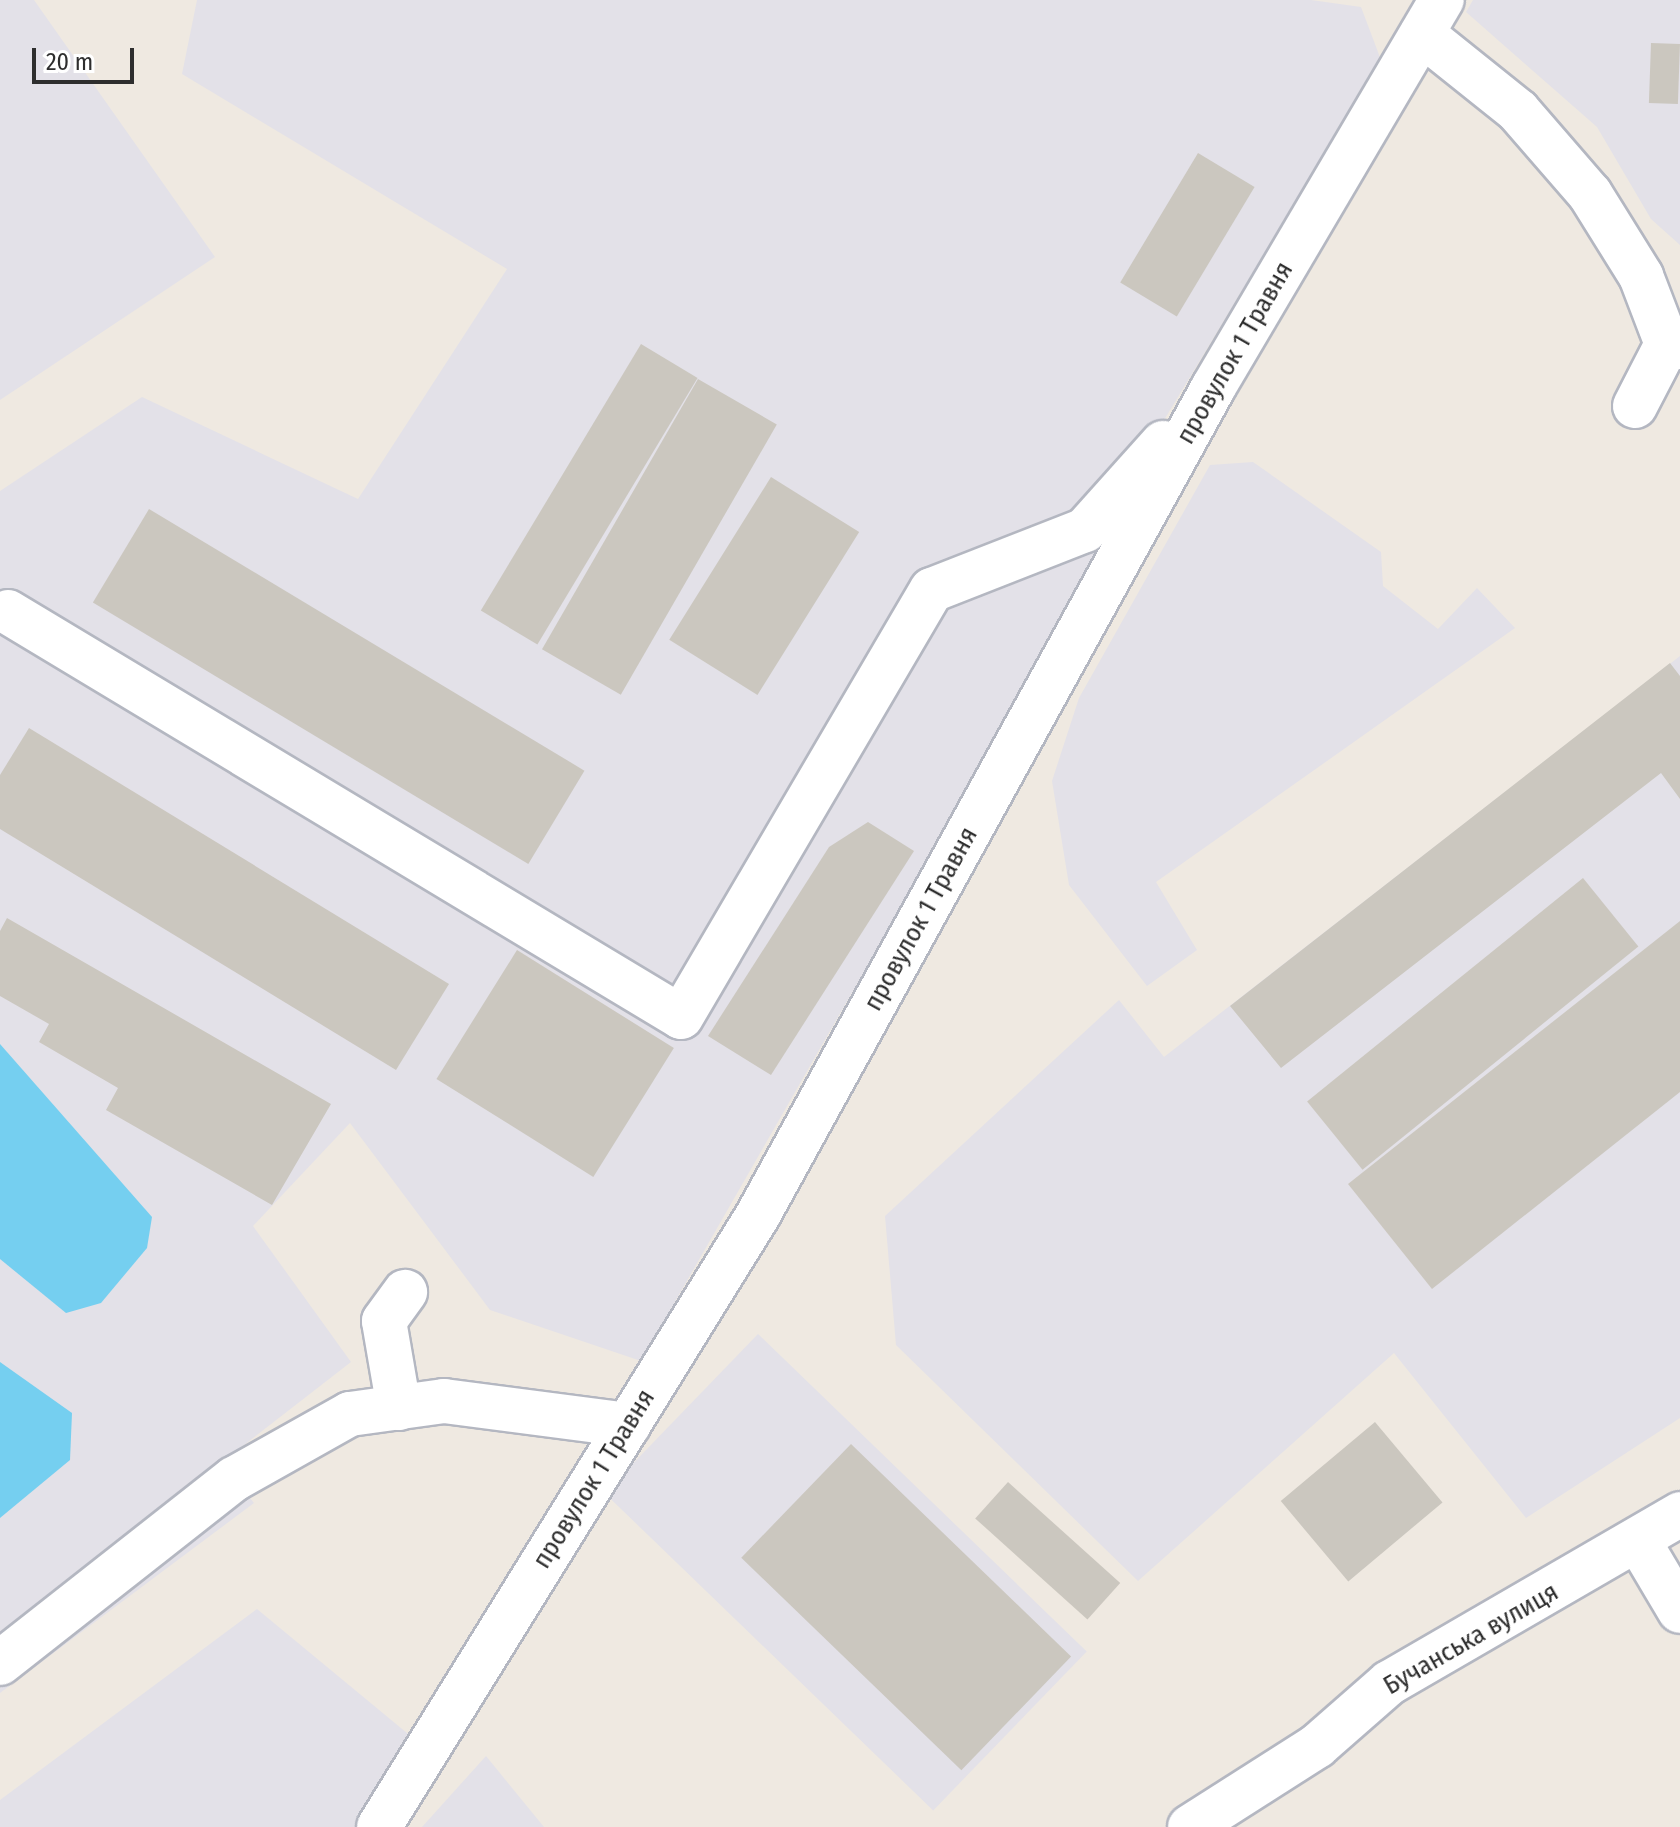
<!DOCTYPE html>
<meta charset="utf-8">
<style>
body{margin:0}
#map{position:relative;width:1680px;height:1827px;overflow:hidden;background:#efe9e1;font-family:"Fira Sans Condensed",sans-serif}
div>[style]{position:absolute}
[style*='--x']{left:calc(var(--x)*1px);top:calc(var(--y)*1px);width:calc(var(--w)*1px);rotate:calc(var(--a)*1deg)}
.industrial>*{inset:0;background:#e3e1e8;transform-origin:0 0}
.water>*{inset:0;background:#75cff0}
.building>*{inset:0;background:#cbc7bf;transform-origin:0 0}
.roads{filter:drop-shadow(2px 0 #b4b7c1) drop-shadow(-2px 0 #b4b7c1) drop-shadow(0 2px #b4b7c1) drop-shadow(0 -2px #b4b7c1)}
.minor>*{height:44px;margin:-22px;padding:0 22px;transform-origin:22px;border-radius:22px;background:#fff}
span{translate:-50% -50%;white-space:nowrap;text-align:center;line-height:1.15;-webkit-text-stroke:6px #fff;paint-order:stroke}
.street-label{font-size:26px;color:#2e2e2e}
.scale{position:absolute;left:32px;top:48px;width:102px;height:36px;box-sizing:border-box;border:4px solid #2e2e2e;border-top:0;padding-left:10px;font-size:24px;line-height:28px;white-space:nowrap;color:#2e2e2e;-webkit-text-stroke:6px #fff;paint-order:stroke}
</style>
<div id="map">
<div class="industrial">
<div style="clip-path:polygon(0 0,34px 0,215px 257px,0 400px)"></div>
<div style="clip-path:polygon(197px 0,1311px 0,1361px 7px,1381px 60px,1146px 450px,1067px 514px,1106px 549px,641px 1361px,490px 1310px,350px 1123px,253px 1226px,351px 1362px,221px 1463px,254px 1503px,0 1693px,0 491px,142px 397px,358px 499px,507px 269px,182px 74px)"></div>
<div style="clip-path:polygon(1473px 0,1680px 0,1680px 245px,1651px 219px,1597px 127px,1466px 12px)"></div>
<div style="clip-path:polygon(1253px 462px,1381px 552px,1383px 586px,1438px 629px,1477px 588px,1515px 628px,1156px 882px,1197px 950px,1147px 986px,1069px 885px,1052px 781px,1079px 698px,1210px 465px)"></div>
<div style="clip-path:polygon(1680px 656px,1680px 1418px,1526px 1518px,1394px 1353px,1138px 1581px,896px 1345px,885px 1216px,1119px 1000px,1164px 1057px)"></div>
<div style="left:758px;top:1334px;width:457px;height:221px;rotate:44deg"></div>
<div style="clip-path:polygon(257px 1609px,413px 1738px,366px 1827px,0 1827px,0 1800px)"></div>
<div style="clip-path:polygon(486px 1756px,544px 1827px,422px 1827px)"></div>
</div>
<div class="water">
<div style="clip-path:polygon(0 1044px,152px 1217px,147px 1248px,101px 1303px,66px 1313px,0 1259px)"></div>
<div style="clip-path:polygon(0 1362px,72px 1413px,70px 1460px,0 1518px)"></div>
</div>
<div class="building">
<div style="left:1651px;top:43px;width:29px;height:60px;rotate:2deg"></div>
<div style="left:1198px;top:153px;width:66px;height:151px;rotate:31deg"></div>
<div style="left:641px;top:344px;width:66px;height:311px;rotate:31deg"></div>
<div style="left:698px;top:379px;width:91px;height:312px;rotate:30deg"></div>
<div style="left:771px;top:477px;width:104px;height:192px;rotate:32deg"></div>
<div style="left:149px;top:509px;width:508px;height:109px;rotate:31deg"></div>
<div style="clip-path:polygon(1670px 663px,1680px 676px,1680px 799px,1661px 773px,1281px 1068px,1230px 1006px)"></div>
<div style="clip-path:polygon(29px 728px,449px 984px,396px 1070px,0 829px,0 775px)"></div>
<div style="clip-path:polygon(868px 822px,914px 851px,771px 1075px,708px 1036px,829px 847px)"></div>
<div style="left:1583px;top:878px;width:88px;height:355px;rotate:51deg"></div>
<div style="clip-path:polygon(7px 918px,331px 1104px,272px 1205px,106px 1110px,118px 1088px,39px 1042px,49px 1024px,0 996px,0 931px)"></div>
<div style="clip-path:polygon(1680px 921px,1680px 1092px,1432px 1289px,1348px 1184px)"></div>
<div style="left:517px;top:950px;width:185px;height:152px;rotate:32deg"></div>
<div style="left:1375px;top:1422px;width:105px;height:123px;rotate:50deg"></div>
<div style="left:851px;top:1444px;width:306px;height:158px;rotate:44deg"></div>
<div style="left:1008px;top:1482px;width:151px;height:49px;rotate:42deg"></div>
</div>
<div class="roads">
<div class="minor">
<div style="--x:1422;--y:34;--w:123;--a:38.7"></div>
<div style="--x:1518;--y:111;--w:110;--a:49.1"></div>
<div style="--x:1590;--y:194;--w:97;--a:58.1"></div>
<div style="--x:1641;--y:276;--w:73;--a:69.1"></div>
<div style="--x:1667;--y:344;--w:13;--a:13"></div>
<div style="--x:1635;--y:406;--w:70;--a:-62.7"></div>
<div style="--x:8;--y:612;--w:785;--a:31.04"></div>
<div style="--x:681;--y:1017;--w:495;--a:-59.6"></div>
<div style="--x:932;--y:590;--w:164;--a:-21.4"></div>
<div style="--x:1085;--y:530;--w:117;--a:-48.1"></div>
<div style="--x:399;--y:1408;--w:88;--a:-99.8"></div>
<div style="--x:384;--y:1321;--w:36;--a:-54"></div>
<div style="--x:1639;--y:1542;--w:80;--a:59.3"></div>
<div style="--x:0;--y:1663;--w:298;--a:-38.2"></div>
<div style="--x:234;--y:1479;--w:133;--a:-29.3"></div>
<div style="--x:350;--y:1414;--w:95;--a:-7.9"></div>
<div style="--x:444;--y:1401;--w:186;--a:7.4"></div>
<div style="--x:379;--y:1827;--w:720;--a:-58.23"></div>
<div style="--x:758;--y:1215;--w:944;--a:-61.18"></div>
<div style="--x:1213;--y:388;--w:451;--a:-59.5"></div>
<div style="--x:1190;--y:1827;--w:151;--a:-32.5"></div>
<div style="--x:1317;--y:1746;--w:96;--a:-41.2"></div>
<div style="--x:1389;--y:1683;--w:337;--a:-30.1"></div>
</div>
</div>
<div class="street-label">
<span style="left:1235px;top:353px;rotate:-60deg">провулок 1 Травня</span>
<span style="left:921px;top:919px;rotate:-61deg">провулок 1 Травня</span>
<span style="left:594px;top:1479px;rotate:-58deg">провулок 1 Травня</span>
<span style="left:1471px;top:1639px;rotate:-30deg">Бучанська вулиця</span>
</div>
<div class="scale">20 m</div>
</div>
